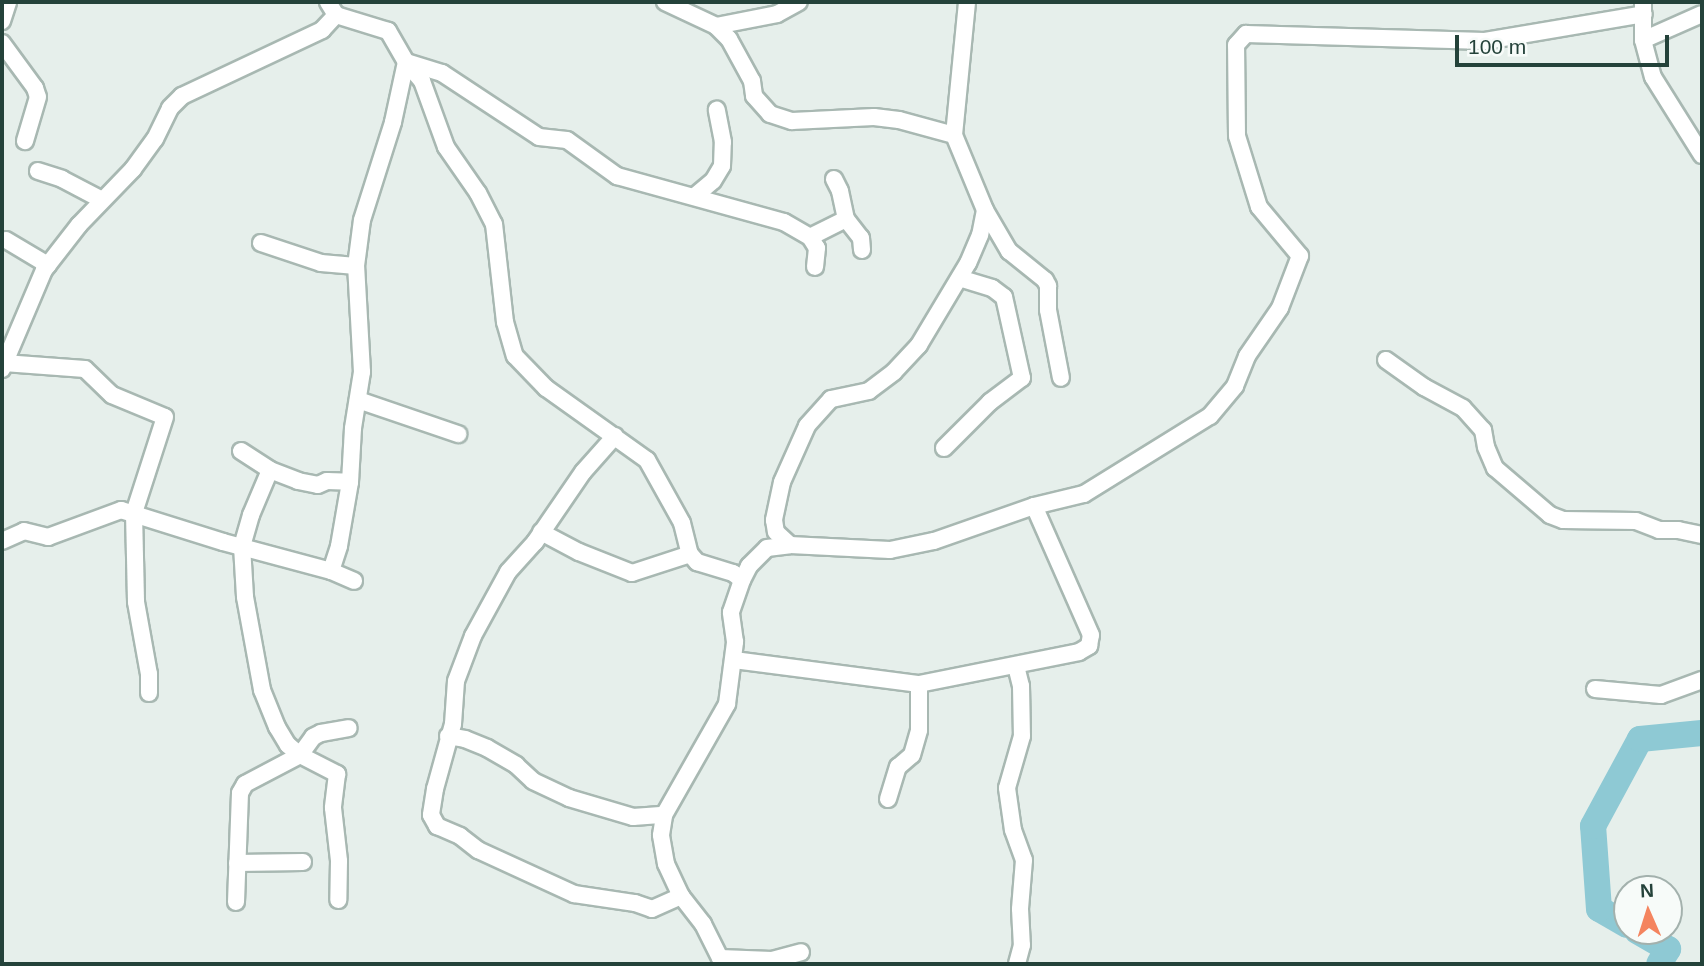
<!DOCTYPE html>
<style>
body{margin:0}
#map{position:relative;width:1704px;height:966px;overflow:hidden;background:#e6efeb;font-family:Helvetica,sans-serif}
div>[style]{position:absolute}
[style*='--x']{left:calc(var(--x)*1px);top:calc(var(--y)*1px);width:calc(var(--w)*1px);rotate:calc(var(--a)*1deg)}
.river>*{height:26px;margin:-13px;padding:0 13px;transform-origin:13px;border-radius:13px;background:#8ec9d4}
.roads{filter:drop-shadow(2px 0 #a8b8b2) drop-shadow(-2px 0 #a8b8b2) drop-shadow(0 2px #a8b8b2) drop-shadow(0 -2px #a8b8b2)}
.street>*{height:16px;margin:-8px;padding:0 8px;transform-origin:8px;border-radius:8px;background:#fff}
span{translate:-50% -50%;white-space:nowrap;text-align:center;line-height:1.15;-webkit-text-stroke:5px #f7fbf9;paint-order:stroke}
.frame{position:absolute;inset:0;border:4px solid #24423a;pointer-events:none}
.north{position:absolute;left:1613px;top:875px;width:70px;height:70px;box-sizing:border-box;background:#f7fbf9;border:2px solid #a3b1ad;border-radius:50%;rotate:357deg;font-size:19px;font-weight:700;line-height:28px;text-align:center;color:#24423a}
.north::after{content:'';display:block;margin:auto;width:24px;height:32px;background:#f4845f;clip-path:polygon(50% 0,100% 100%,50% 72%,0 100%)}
.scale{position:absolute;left:1455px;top:35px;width:214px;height:32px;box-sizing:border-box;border:4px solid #24423a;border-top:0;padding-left:9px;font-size:21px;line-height:24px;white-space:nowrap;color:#24423a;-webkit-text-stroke:5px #f7fbf9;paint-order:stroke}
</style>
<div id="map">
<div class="river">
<div style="--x:1627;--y:925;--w:32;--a:-150"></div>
<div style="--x:1599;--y:909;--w:83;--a:-94.1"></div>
<div style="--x:1593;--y:826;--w:99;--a:-61.6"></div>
<div style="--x:1640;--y:739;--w:62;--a:-5.5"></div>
<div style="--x:1637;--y:931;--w:36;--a:30"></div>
<div style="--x:1668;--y:949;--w:17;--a:121"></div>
</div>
<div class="roads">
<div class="street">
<div style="--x:665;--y:2;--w:56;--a:25.2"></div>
<div style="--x:716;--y:26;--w:62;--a:-11.1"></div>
<div style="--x:777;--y:14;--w:25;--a:-29"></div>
<div style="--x:1643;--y:2;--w:38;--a:90"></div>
<div style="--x:1643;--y:40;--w:64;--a:-23.8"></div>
<div style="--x:2;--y:21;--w:20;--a:-72"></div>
<div style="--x:716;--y:26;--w:18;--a:45"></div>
<div style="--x:729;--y:39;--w:48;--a:61.3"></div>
<div style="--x:752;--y:81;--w:15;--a:82"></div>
<div style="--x:754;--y:96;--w:24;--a:48"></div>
<div style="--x:770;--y:114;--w:23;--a:18"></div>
<div style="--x:792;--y:121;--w:82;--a:-2.8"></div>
<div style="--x:874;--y:117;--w:25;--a:7"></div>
<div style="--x:899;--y:120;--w:57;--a:15.3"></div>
<div style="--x:954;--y:135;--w:81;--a:67.5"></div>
<div style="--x:985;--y:210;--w:48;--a:59.7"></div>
<div style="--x:1009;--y:251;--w:46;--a:38.9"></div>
<div style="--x:1045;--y:280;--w:7;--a:63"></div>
<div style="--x:1048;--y:286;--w:24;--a:90"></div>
<div style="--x:1048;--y:310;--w:69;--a:79.2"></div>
<div style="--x:1643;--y:40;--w:38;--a:75"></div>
<div style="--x:1653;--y:77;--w:92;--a:57.9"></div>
<div style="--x:2;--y:43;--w:56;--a:53.7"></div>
<div style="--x:35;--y:88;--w:9;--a:72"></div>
<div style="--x:38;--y:97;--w:46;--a:106.5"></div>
<div style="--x:406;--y:62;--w:25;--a:50"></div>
<div style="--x:422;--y:81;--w:70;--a:70"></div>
<div style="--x:446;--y:147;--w:56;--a:55.2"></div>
<div style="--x:478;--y:193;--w:35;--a:63"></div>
<div style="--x:494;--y:224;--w:99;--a:83.6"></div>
<div style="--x:505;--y:322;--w:35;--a:74"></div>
<div style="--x:515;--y:356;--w:45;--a:45.9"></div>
<div style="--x:546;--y:388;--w:124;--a:35.5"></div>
<div style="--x:647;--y:460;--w:72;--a:60.9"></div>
<div style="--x:682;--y:523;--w:32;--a:76"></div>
<div style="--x:690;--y:554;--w:11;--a:49"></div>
<div style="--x:697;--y:562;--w:38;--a:17"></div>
<div style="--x:733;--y:573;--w:11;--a:38"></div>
<div style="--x:406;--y:62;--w:38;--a:17"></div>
<div style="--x:442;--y:73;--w:116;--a:33.4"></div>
<div style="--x:539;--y:137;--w:28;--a:6"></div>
<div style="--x:567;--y:140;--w:62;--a:35.8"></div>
<div style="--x:617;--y:176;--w:173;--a:15.4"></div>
<div style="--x:784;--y:222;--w:30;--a:30"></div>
<div style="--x:810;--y:237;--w:13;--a:58"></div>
<div style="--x:817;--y:248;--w:19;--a:96"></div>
<div style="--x:954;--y:135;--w:134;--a:-84.4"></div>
<div style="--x:38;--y:171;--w:25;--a:18"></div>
<div style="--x:62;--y:179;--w:45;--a:27.7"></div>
<div style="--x:834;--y:179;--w:13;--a:63"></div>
<div style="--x:840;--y:191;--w:29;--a:78"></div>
<div style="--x:695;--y:196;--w:23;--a:-40"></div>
<div style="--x:713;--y:181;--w:17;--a:-59"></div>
<div style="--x:722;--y:166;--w:24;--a:-88"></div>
<div style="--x:723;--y:142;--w:33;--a:-101"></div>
<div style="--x:985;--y:210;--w:25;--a:101"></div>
<div style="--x:980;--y:235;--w:30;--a:113"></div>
<div style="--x:968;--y:263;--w:96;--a:120.9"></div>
<div style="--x:919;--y:345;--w:37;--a:133"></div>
<div style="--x:894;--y:372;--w:31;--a:143"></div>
<div style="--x:869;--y:391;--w:39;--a:168"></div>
<div style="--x:831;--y:399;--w:36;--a:132"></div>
<div style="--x:807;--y:426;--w:61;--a:114.1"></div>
<div style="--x:782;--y:482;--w:39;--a:102"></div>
<div style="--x:774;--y:520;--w:12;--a:81"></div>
<div style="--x:776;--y:532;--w:19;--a:43"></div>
<div style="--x:790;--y:545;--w:100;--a:2.9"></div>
<div style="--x:890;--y:550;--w:45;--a:-11.6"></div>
<div style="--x:934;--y:541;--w:106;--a:-19.3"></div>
<div style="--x:1034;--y:506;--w:51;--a:-13.5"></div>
<div style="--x:1084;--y:494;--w:148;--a:-31.8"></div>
<div style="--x:1210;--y:416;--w:39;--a:-50"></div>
<div style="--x:1235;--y:386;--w:32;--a:-68"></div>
<div style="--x:1247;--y:356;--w:58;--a:-55.5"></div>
<div style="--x:1280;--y:308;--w:56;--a:-69"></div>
<div style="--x:1300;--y:256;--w:64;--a:-129.9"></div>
<div style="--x:1259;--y:207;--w:74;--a:-107.2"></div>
<div style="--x:1237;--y:136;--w:91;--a:-90.6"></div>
<div style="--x:1236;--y:45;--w:15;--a:-48"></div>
<div style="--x:1246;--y:34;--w:239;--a:1.7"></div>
<div style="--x:1485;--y:41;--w:161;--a:-9.6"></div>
<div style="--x:810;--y:237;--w:40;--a:-26.6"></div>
<div style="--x:846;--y:219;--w:24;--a:52"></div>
<div style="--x:861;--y:238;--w:12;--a:85"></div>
<div style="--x:6;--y:240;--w:49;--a:30.8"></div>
<div style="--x:261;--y:243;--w:63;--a:18.4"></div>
<div style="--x:321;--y:263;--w:35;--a:5"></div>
<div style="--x:1386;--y:360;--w:47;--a:35.4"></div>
<div style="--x:1424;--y:387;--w:44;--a:28.3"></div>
<div style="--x:1463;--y:408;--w:30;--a:48"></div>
<div style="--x:1483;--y:430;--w:17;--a:80"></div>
<div style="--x:1486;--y:447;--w:23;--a:67"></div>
<div style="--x:1495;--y:468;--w:72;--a:40.5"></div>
<div style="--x:1550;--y:515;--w:14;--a:21"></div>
<div style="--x:1563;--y:520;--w:73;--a:0.8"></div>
<div style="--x:1636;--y:521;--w:25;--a:21"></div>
<div style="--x:1659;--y:530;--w:19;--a:0"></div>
<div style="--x:1678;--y:530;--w:25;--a:12"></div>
<div style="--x:4;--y:363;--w:81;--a:4.2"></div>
<div style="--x:85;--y:369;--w:37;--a:44"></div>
<div style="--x:112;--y:395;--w:57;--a:22.5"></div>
<div style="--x:165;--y:417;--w:101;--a:107.9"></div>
<div style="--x:134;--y:513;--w:89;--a:88.7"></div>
<div style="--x:136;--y:602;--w:73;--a:79.8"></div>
<div style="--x:149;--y:674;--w:19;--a:90"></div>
<div style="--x:2;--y:369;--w:108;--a:-67"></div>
<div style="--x:44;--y:270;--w:57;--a:-52.1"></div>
<div style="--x:79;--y:225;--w:78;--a:-46"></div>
<div style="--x:133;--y:169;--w:37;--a:-54"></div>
<div style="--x:155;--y:139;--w:34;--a:-64"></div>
<div style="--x:170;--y:108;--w:17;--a:-45"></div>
<div style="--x:182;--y:96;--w:155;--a:-25.2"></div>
<div style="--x:322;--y:30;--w:21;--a:-47"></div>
<div style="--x:336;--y:15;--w:15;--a:-122"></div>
<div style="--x:358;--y:400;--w:106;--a:18.8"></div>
<div style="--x:615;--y:436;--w:48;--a:131.6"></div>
<div style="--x:583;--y:472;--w:85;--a:124.4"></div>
<div style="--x:535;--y:542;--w:40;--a:132"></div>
<div style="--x:508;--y:572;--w:73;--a:118.7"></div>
<div style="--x:473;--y:636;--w:48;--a:110.7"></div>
<div style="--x:456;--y:681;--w:43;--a:94"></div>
<div style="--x:453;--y:724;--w:67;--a:105.5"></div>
<div style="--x:435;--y:789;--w:26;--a:99"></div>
<div style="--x:431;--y:815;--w:13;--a:61"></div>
<div style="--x:437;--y:826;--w:25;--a:23"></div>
<div style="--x:460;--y:836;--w:23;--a:38"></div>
<div style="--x:478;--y:850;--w:106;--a:24.6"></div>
<div style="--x:574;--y:894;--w:62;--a:8.4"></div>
<div style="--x:635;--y:903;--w:18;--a:19"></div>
<div style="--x:652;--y:909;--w:32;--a:-24"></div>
<div style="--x:944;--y:448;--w:65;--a:-45"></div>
<div style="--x:990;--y:402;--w:40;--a:-37"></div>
<div style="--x:1022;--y:378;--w:83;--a:-102.5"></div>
<div style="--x:1004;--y:297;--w:15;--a:-143"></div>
<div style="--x:992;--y:288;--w:34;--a:-163"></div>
<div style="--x:241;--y:451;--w:35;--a:33"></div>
<div style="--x:270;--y:470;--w:30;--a:21"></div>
<div style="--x:298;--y:481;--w:20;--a:11"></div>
<div style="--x:318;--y:485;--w:10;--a:-24"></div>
<div style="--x:327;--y:481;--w:23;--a:2"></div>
<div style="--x:350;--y:482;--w:54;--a:-86.8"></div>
<div style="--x:353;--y:428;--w:57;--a:-80.9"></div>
<div style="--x:362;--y:372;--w:106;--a:-93.2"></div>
<div style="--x:356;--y:266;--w:46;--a:-82.6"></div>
<div style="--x:362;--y:220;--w:103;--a:-72.4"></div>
<div style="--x:393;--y:122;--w:61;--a:-77.8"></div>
<div style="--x:406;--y:62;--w:36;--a:-120"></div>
<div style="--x:388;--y:31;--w:54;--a:-162.9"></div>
<div style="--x:270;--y:470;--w:49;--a:112.9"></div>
<div style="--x:251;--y:515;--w:32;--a:106"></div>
<div style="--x:242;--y:546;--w:51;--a:86.6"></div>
<div style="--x:245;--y:597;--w:95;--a:79.6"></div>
<div style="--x:262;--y:690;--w:40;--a:68"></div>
<div style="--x:277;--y:727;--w:21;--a:59"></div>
<div style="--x:288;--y:745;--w:16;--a:40"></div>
<div style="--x:300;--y:755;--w:42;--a:27.2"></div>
<div style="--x:337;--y:774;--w:34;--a:97"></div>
<div style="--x:333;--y:808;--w:53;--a:83.5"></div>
<div style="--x:339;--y:861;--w:39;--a:91"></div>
<div style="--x:541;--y:532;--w:43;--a:27.8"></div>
<div style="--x:579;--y:552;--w:57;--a:21.6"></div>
<div style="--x:632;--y:573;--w:61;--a:-18.1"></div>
<div style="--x:2;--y:541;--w:24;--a:-24"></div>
<div style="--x:24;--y:531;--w:25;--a:14"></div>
<div style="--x:48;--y:537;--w:78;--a:-20.3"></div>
<div style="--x:121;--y:510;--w:107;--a:17.4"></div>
<div style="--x:223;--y:542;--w:112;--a:15"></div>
<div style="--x:331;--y:571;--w:25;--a:23"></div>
<div style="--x:331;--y:571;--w:26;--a:-72"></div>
<div style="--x:339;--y:546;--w:65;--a:-80.2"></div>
<div style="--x:734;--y:660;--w:187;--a:7.4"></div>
<div style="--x:919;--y:684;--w:163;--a:-11.3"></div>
<div style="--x:1079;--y:652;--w:12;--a:-31"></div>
<div style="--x:1089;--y:646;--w:11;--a:-80"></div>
<div style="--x:1091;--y:635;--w:141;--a:-113.8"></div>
<div style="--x:1016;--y:666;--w:21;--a:76"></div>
<div style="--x:1021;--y:686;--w:50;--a:88.9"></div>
<div style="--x:1022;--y:736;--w:54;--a:106.1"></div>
<div style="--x:1007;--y:788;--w:42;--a:81.9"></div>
<div style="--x:1013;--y:830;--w:32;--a:70"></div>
<div style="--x:1024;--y:860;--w:49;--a:94.7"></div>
<div style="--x:1020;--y:909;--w:36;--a:87"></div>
<div style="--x:1022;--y:945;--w:20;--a:105"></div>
<div style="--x:1595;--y:689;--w:66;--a:5.2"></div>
<div style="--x:1661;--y:695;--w:44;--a:-20.1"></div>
<div style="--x:448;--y:736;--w:17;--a:10"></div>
<div style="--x:465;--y:739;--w:24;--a:22"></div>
<div style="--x:487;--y:748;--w:34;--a:30"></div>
<div style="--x:516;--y:765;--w:23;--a:43"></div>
<div style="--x:533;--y:781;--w:40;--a:25"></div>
<div style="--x:569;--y:798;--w:67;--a:16.5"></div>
<div style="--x:633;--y:817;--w:31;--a:-4"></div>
<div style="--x:888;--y:799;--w:34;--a:-73"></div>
<div style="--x:898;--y:767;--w:18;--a:-41"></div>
<div style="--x:912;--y:755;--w:26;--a:-74"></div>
<div style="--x:919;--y:730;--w:46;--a:-90"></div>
<div style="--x:237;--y:863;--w:66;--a:-0.9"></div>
<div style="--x:236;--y:902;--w:109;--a:-87.9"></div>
<div style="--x:240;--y:793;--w:10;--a:-61"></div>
<div style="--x:245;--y:784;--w:62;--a:-27.8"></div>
<div style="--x:300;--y:755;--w:22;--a:-54"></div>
<div style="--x:313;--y:737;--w:9;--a:-27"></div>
<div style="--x:321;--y:733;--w:28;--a:-10"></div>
<div style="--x:720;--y:958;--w:52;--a:2.2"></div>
<div style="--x:772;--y:960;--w:30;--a:-15"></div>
<div style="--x:723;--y:964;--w:45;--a:-116.6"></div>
<div style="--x:703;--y:924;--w:36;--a:-128"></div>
<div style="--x:681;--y:896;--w:35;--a:-115"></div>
<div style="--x:666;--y:864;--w:29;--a:-100"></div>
<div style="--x:661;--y:835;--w:20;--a:-81"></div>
<div style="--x:664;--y:815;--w:128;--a:-60.4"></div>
<div style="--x:727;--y:704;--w:63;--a:-82.6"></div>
<div style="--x:735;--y:642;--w:30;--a:-98"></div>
<div style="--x:731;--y:612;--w:34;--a:-71"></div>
<div style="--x:742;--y:580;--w:16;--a:-63"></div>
<div style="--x:749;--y:566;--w:25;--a:-45"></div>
<div style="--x:767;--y:548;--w:23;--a:-7"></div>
</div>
</div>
<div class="frame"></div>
<div class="north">N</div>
<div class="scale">100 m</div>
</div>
